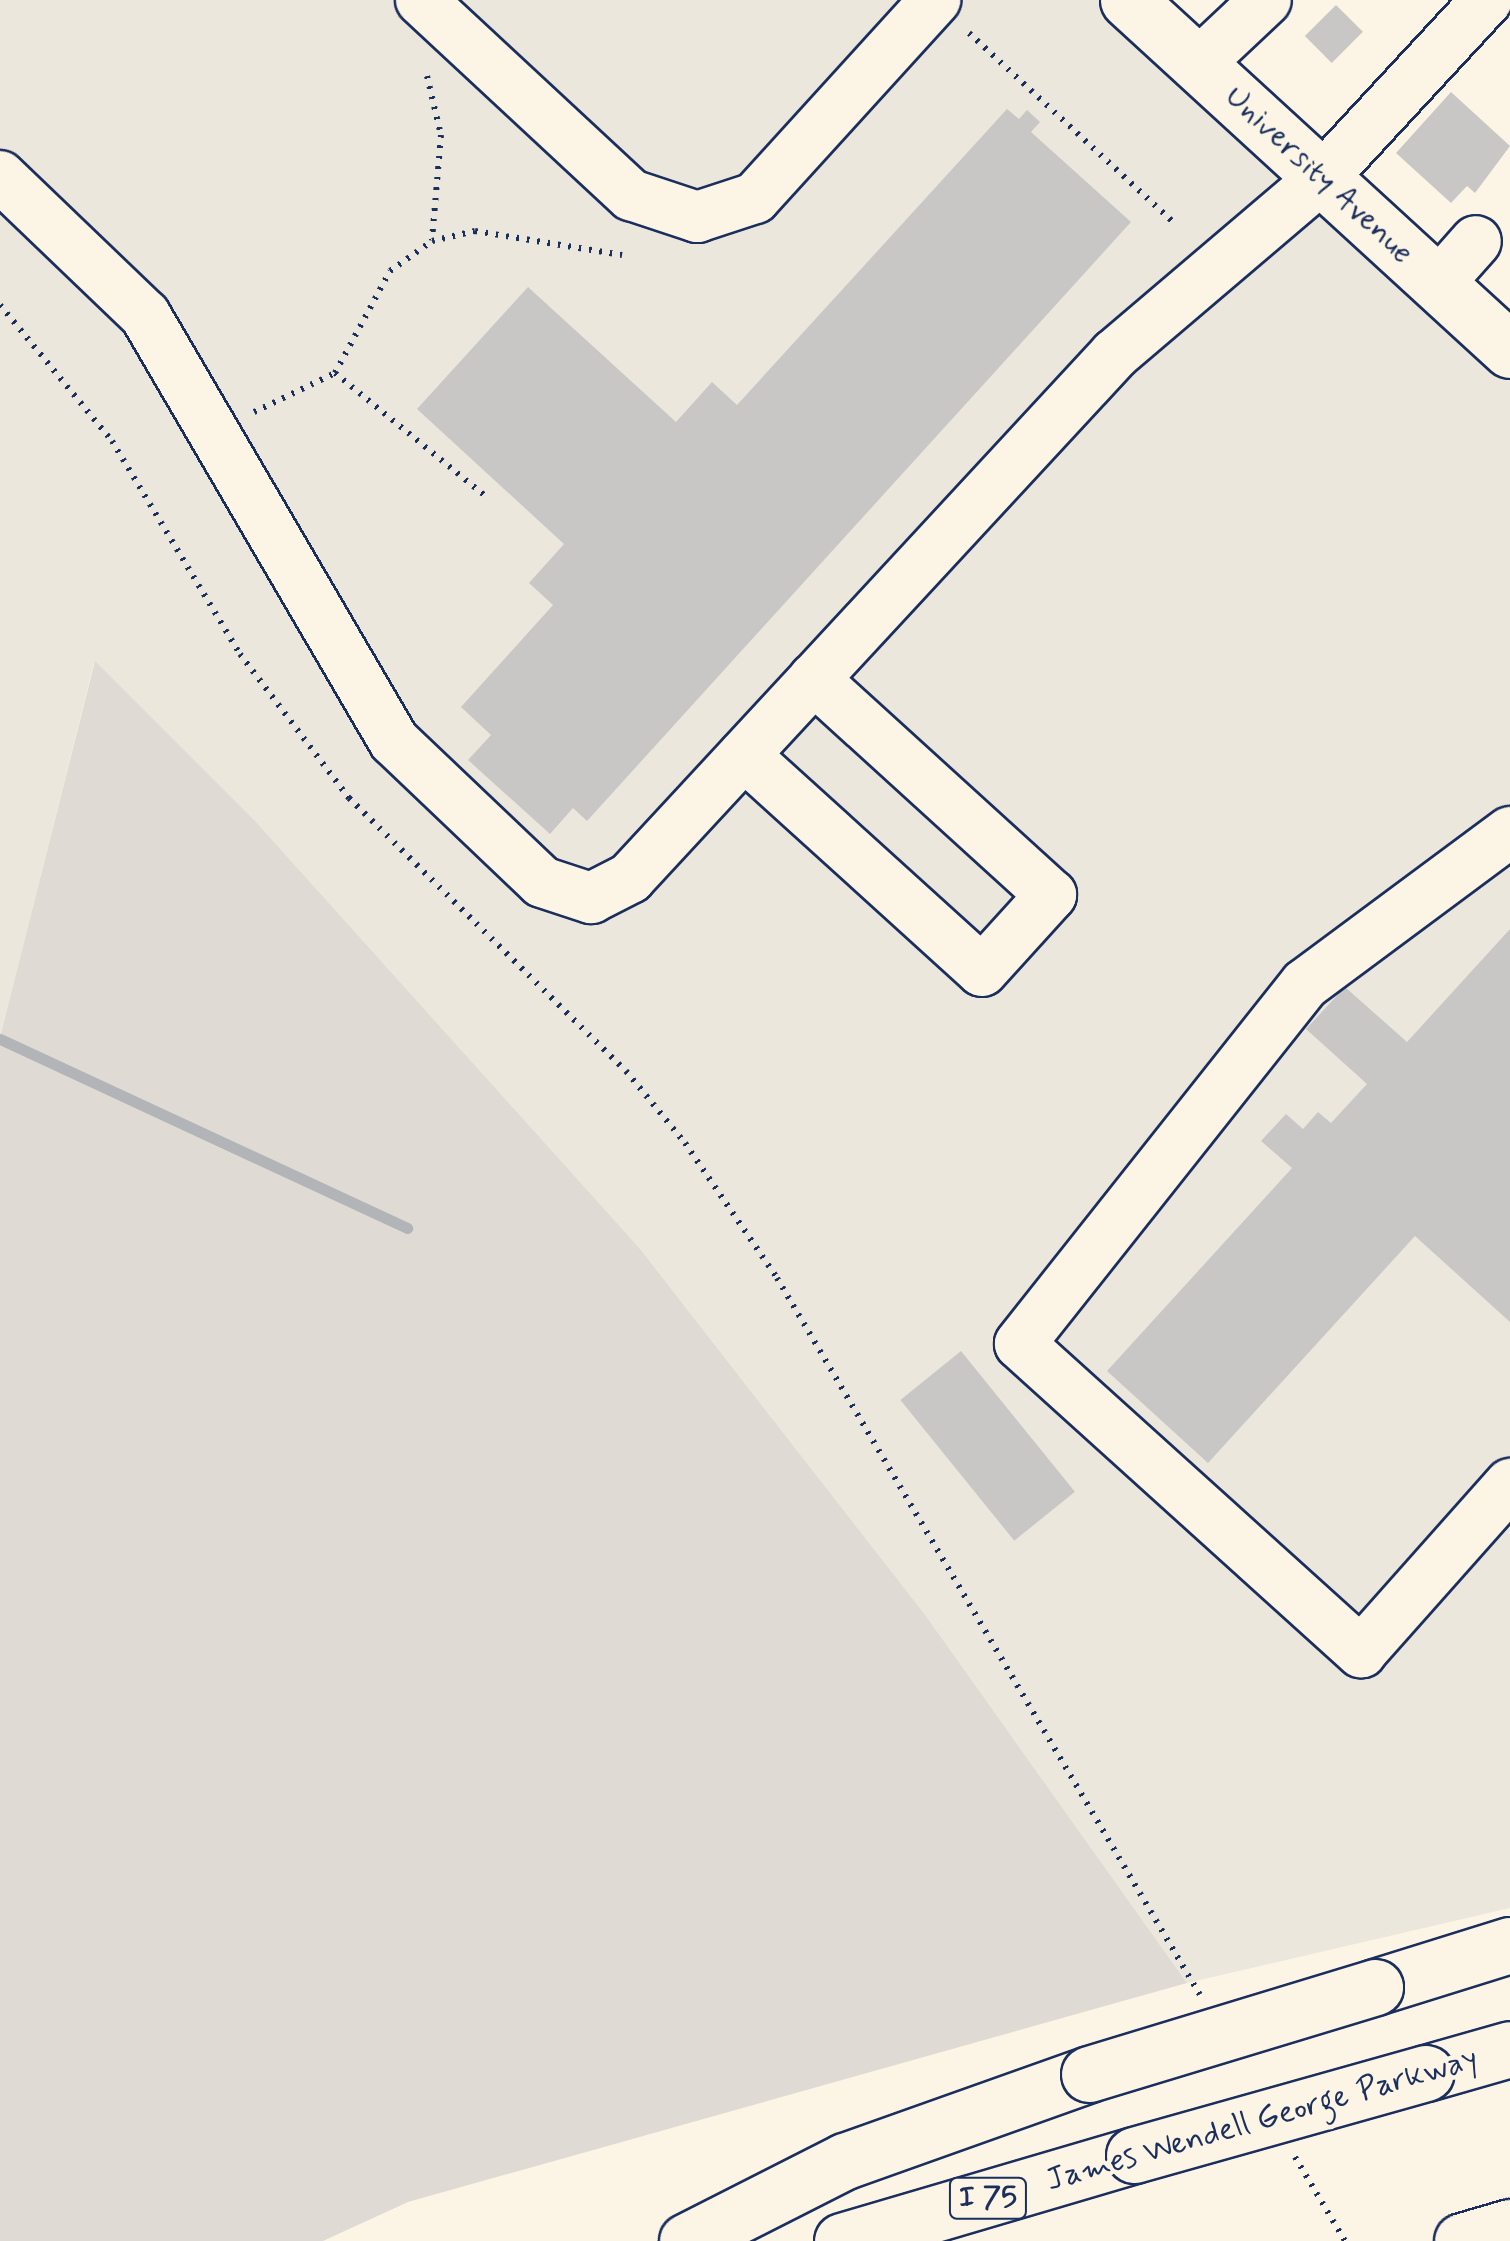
<!DOCTYPE html>
<style>
body{margin:0}
#map{position:relative;width:1510px;height:2241px;overflow:hidden;background:#fcf5e5;font-family:Mynerve,sans-serif}
div>[style]{position:absolute}
[style*='--x']{left:calc(var(--x)*1px);top:calc(var(--y)*1px);width:calc(var(--w)*1px);rotate:calc(var(--a)*1deg)}
.built>*{inset:0;background:#ece7dc}
.green>*{inset:0;background:#dfdbd4}
.stream>*{height:11px;margin:-5.5px;padding:0 5.5px;transform-origin:5.5px;border-radius:5.5px;background:#b2b4b8}
.building>*{inset:0;background:#c8c7c6;transform-origin:0 0}
.path>*{height:6px;margin-top:-3px;transform-origin:0;background:repeating-linear-gradient(90deg,#1b2f5e 0 2.5px,transparent 0 10.5px)}
.roads{filter:drop-shadow(2px 0 #1b2f5e) drop-shadow(-2px 0 #1b2f5e) drop-shadow(0 2px #1b2f5e) drop-shadow(0 -2px #1b2f5e)}
.minor>*{height:50px;margin:-25px;padding:0 25px;transform-origin:25px;border-radius:25px;background:#fcf5e5}
.major>*{height:55px;margin:-27.5px;padding:0 27.5px;transform-origin:27.5px;border-radius:27.5px;background:#fcf5e5}
.highway>*{height:55px;margin:-27.5px;padding:0 27.5px;transform-origin:27.5px;border-radius:27.5px;background:#fcf5e5}
.bridges{filter:drop-shadow(2px 0 #1b2f5e) drop-shadow(-2px 0 #1b2f5e) drop-shadow(0 2px #1b2f5e) drop-shadow(0 -2px #1b2f5e)}
.highway-bridge>*{height:55px;margin:-27.5px;padding:0 27.5px;transform-origin:27.5px;border-radius:27.5px;background:#fcf5e5}
span{translate:-50% -50%;white-space:nowrap;text-align:center;line-height:1.15;-webkit-text-stroke:9px #fcf5e5;paint-order:stroke}
.shield-label span{padding:2px 8px;background:#fcf5e5;border:2px solid;border-radius:8px;-webkit-text-stroke-width:0}
.shield-label{font-size:30px;color:#1b2f5e;font-weight:700}
.street-label{font-size:32px;color:#1b2f5e}
</style>
<div id="map">
<div class="built">
<div style="clip-path:polygon(0 0,1131px 0,1510px 345px,1510px 1908px,1187px 1983px,926px 1616px,641px 1250px,94px 663px,0 1037px)"></div>
</div>
<div class="green">
<div style="clip-path:polygon(95px 661px,253px 819px,641px 1250px,926px 1616px,1187px 1983px,408px 2202px,323px 2241px,0 2241px,0 1037px)"></div>
</div>
<div class="stream">
<div style="--x:0;--y:1039;--w:449;--a:24.9"></div>
</div>
<div class="building">
<div style="left:1336px;top:5px;width:38px;height:44px;rotate:45deg"></div>
<div style="clip-path:polygon(1451px 92px,1510px 146px,1475px 193px,1467px 186px,1451px 203px,1396px 153px)"></div>
<div style="clip-path:polygon(1007px 109px,1019px 119px,1027px 110px,1040px 122px,1031px 132px,1131px 222px,587px 821px,573px 808px,550px 834px,468px 760px,491px 735px,461px 707px,553px 605px,529px 583px,564px 544px,417px 409px,528px 287px,676px 422px,712px 382px,737px 405px)"></div>
<div style="clip-path:polygon(1510px 929px,1510px 1322px,1415px 1236px,1208px 1463px,1107px 1371px,1292px 1168px,1261px 1141px,1286px 1114px,1303px 1129px,1318px 1112px,1331px 1123px,1367px 1084px,1306px 1029px,1345px 987px,1407px 1042px)"></div>
<div style="left:961px;top:1351px;width:181px;height:78px;rotate:51deg"></div>
</div>
<div class="path">
<div style="--x:969;--y:33;--w:280;--a:42.8"></div>
<div style="--x:427;--y:76;--w:61;--a:76.7"></div>
<div style="--x:441;--y:135;--w:106;--a:94.9"></div>
<div style="--x:0;--y:305;--w:176;--a:50.5"></div>
<div style="--x:112;--y:441;--w:249;--a:59"></div>
<div style="--x:240;--y:654;--w:181;--a:52.9"></div>
<div style="--x:349;--y:798;--w:389;--a:44.6"></div>
<div style="--x:626;--y:1071;--w:93;--a:50.7"></div>
<div style="--x:685;--y:1143;--w:163;--a:55.7"></div>
<div style="--x:777;--y:1278;--w:832;--a:59.46"></div>
<div style="--x:335;--y:373;--w:199;--a:39.3"></div>
<div style="--x:254;--y:412;--w:90;--a:-25.7"></div>
<div style="--x:335;--y:373;--w:116;--a:-61.7"></div>
<div style="--x:390;--y:271;--w:52;--a:-35.5"></div>
<div style="--x:432;--y:241;--w:44;--a:-13.1"></div>
<div style="--x:475;--y:231;--w:149;--a:9.3"></div>
<div style="--x:1295;--y:2157;--w:98;--a:59.2"></div>
</div>
<div class="roads">
<div class="minor">
<div style="--x:421;--y:0;--w:287;--a:42.9"></div>
<div style="--x:631;--y:195;--w:70;--a:18.4"></div>
<div style="--x:697;--y:217;--w:61;--a:-18.1"></div>
<div style="--x:755;--y:198;--w:268;--a:-47.7"></div>
<div style="--x:1198;--y:64;--w:93;--a:-43.3"></div>
<div style="--x:0;--y:176;--w:201;--a:43.8"></div>
<div style="--x:145;--y:315;--w:493;--a:59.7"></div>
<div style="--x:394;--y:741;--w:204;--a:43.6"></div>
<div style="--x:542;--y:882;--w:52;--a:18.1"></div>
<div style="--x:591;--y:898;--w:44;--a:-27.1"></div>
<div style="--x:630;--y:878;--w:714;--a:-47.21"></div>
<div style="--x:1115;--y:354;--w:272;--a:-40.4"></div>
<div style="--x:1322;--y:178;--w:243;--a:-47.2"></div>
<div style="--x:1438;--y:284;--w:57;--a:-48.5"></div>
<div style="--x:744;--y:755;--w:321;--a:42.2"></div>
<div style="--x:982;--y:971;--w:103;--a:-47.8"></div>
<div style="--x:1051;--y:895;--w:321;--a:-137.7"></div>
<div style="--x:1510;--y:832;--w:255;--a:143.4"></div>
<div style="--x:1305;--y:984;--w:459;--a:128.4"></div>
<div style="--x:1020;--y:1344;--w:460;--a:42.1"></div>
<div style="--x:1361;--y:1652;--w:225;--a:-48.4"></div>
</div>
<div class="major">
<div style="--x:1128;--y:0;--w:518;--a:42.5"></div>
</div>
<div class="highway">
<div style="--x:1375;--y:1987;--w:141;--a:-17.3"></div>
<div style="--x:1426;--y:2073;--w:87;--a:-15.9"></div>
<div style="--x:687;--y:2241;--w:177;--a:-26.9"></div>
<div style="--x:845;--y:2161;--w:259;--a:-19.6"></div>
<div style="--x:842;--y:2241;--w:304;--a:-16.4"></div>
<div style="--x:1462;--y:2241;--w:50;--a:-16.3"></div>
</div>
</div>
<div class="bridges">
<div class="highway-bridge">
<div style="--x:1089;--y:2074;--w:299;--a:-16.9"></div>
<div style="--x:1134;--y:2155;--w:303;--a:-15.7"></div>
</div>
</div>
<div class="shield-label">
<span style="left:988px;top:2198px">I 75</span>
</div>
<div class="street-label">
<span style="left:1319px;top:175px;rotate:43deg">University Avenue</span>
<span style="left:1262px;top:2120px;rotate:-16deg">James Wendell George Parkway</span>
</div>
</div>
